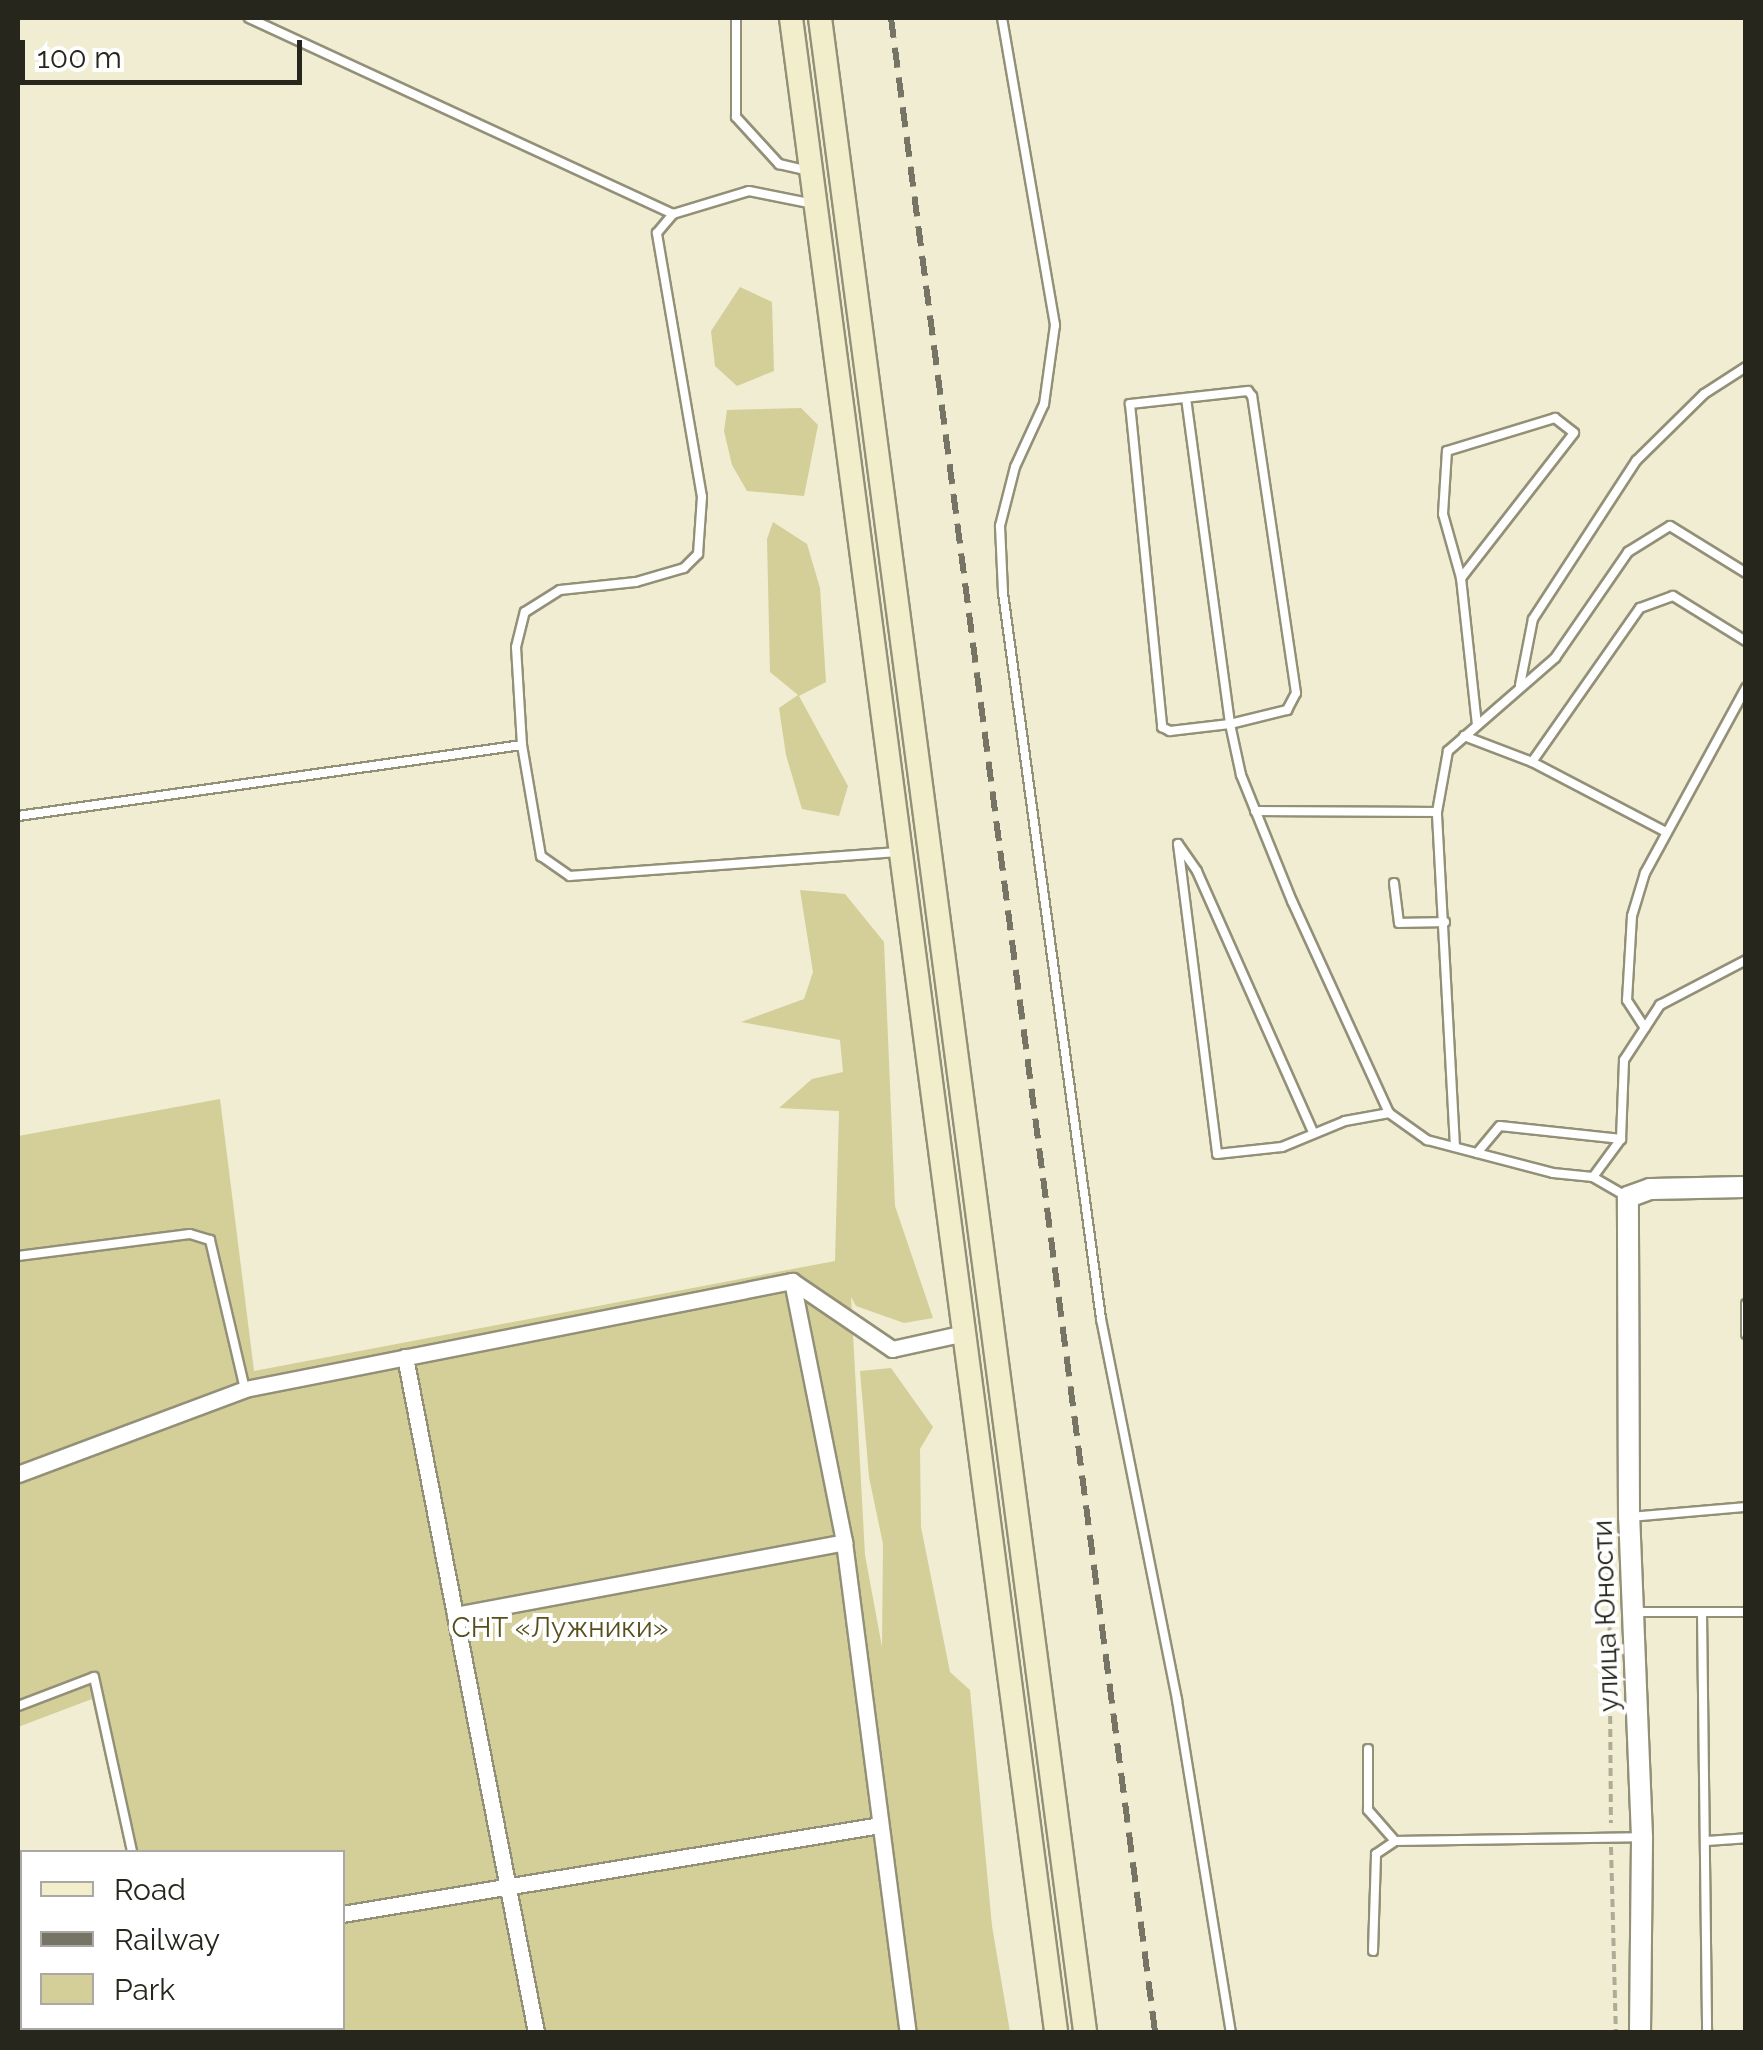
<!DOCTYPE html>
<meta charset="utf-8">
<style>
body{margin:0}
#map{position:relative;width:1763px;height:2050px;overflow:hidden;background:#f0edd3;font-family:Raleway,sans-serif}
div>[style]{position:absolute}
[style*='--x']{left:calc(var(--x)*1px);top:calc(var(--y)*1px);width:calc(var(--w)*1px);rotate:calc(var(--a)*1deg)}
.green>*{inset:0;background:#d4ce98}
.path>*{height:4px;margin-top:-2px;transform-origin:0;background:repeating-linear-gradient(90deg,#aeab97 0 8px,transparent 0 13px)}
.roads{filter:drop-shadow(2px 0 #939078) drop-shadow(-2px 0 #939078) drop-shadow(0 2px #939078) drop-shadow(0 -2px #939078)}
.service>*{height:8px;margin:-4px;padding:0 4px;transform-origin:4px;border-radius:4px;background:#fff}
.minor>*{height:15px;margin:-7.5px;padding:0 7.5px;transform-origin:7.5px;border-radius:7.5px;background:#fff}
.tertiary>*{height:20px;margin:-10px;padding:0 10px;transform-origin:10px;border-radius:10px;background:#fff}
.secondary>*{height:22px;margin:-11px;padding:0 11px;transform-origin:11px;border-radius:11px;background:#f2edca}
.rail>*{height:6px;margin-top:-3px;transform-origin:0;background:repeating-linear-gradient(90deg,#767464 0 20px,transparent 0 30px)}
span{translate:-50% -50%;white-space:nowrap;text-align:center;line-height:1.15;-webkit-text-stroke:8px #fff;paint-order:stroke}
.street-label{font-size:28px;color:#27261c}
.park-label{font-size:28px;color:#57501d}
.frame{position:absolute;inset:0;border:20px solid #27261c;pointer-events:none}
.legend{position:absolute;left:20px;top:1850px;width:325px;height:180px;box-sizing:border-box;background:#fff;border:2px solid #a9a8a4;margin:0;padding:12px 18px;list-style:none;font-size:30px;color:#27261c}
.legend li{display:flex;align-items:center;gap:20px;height:50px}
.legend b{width:50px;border:2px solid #a9a8a4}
.scale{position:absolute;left:20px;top:40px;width:282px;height:45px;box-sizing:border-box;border:5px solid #27261c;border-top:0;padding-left:12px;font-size:30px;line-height:35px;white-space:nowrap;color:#27261c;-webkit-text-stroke:8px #fff;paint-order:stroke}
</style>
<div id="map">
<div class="green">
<div style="clip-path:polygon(740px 287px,772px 302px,774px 371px,737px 386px,715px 366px,711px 331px)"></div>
<div style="clip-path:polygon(801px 408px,818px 425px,804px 496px,747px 491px,732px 465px,724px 431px,727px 410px)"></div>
<div style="clip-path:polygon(773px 522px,807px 544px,820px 588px,826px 682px,799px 696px,848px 786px,839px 816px,802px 809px,786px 755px,779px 708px,798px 695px,770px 672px,767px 539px)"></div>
<div style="clip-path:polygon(800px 890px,845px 894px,884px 942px,895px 1206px,933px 1318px,904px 1323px,856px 1306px,851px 1297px,865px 1555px,882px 1647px,883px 1544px,869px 1477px,860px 1371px,891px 1368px,933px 1427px,920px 1449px,921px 1527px,950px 1672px,970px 1690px,992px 1926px,1010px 2032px,167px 2032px,165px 2028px,342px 2028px,342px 1852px,126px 1852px,92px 1699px,18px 1727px,18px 1136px,220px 1099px,254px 1371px,835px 1261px,839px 1111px,779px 1108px,812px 1079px,843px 1072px,840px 1040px,741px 1022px,804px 999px,813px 972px)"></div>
</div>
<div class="path">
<div style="--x:1609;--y:1547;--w:276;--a:89.6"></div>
<div style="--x:1611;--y:1847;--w:185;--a:88.5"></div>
</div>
<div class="roads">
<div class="service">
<div style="--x:249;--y:18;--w:467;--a:24.8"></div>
<div style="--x:736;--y:18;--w:99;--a:90"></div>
<div style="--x:736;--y:117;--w:64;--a:47.5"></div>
<div style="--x:779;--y:164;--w:27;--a:13"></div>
<div style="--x:1002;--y:18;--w:312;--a:80.2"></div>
<div style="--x:1055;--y:325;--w:80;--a:97.9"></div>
<div style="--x:1044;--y:404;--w:69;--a:114.7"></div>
<div style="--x:1015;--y:467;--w:61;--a:104.3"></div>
<div style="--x:1000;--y:526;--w:67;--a:87.4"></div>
<div style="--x:1003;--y:593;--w:733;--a:82.31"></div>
<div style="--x:1101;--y:1319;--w:389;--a:78.7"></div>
<div style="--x:1177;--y:1700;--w:336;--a:80.8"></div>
<div style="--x:1186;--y:398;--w:329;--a:82.3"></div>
<div style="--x:1230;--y:724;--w:59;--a:-13.8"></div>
<div style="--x:1287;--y:710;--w:19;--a:-62"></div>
<div style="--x:1296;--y:693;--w:300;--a:-98.4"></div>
<div style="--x:1252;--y:396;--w:6;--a:-129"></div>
<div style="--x:1248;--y:391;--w:119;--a:173.7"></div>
<div style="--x:1130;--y:404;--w:325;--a:84.3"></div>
<div style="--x:1162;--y:727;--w:9;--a:27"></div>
<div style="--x:1170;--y:731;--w:60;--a:-6.7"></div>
<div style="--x:1230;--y:724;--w:52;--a:77.8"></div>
<div style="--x:1241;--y:775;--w:136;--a:68"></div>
<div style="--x:1292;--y:901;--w:233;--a:65.4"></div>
<div style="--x:1389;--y:1113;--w:47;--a:35.4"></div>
<div style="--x:1427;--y:1140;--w:130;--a:14.7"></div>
<div style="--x:1553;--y:1173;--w:40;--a:5.7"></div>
<div style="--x:1461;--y:578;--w:66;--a:-105.7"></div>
<div style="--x:1443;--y:514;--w:63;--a:-86.4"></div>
<div style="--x:1447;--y:451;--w:113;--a:-17"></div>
<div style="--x:1555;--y:418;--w:24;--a:38"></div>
<div style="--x:1574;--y:433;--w:184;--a:127.9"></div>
<div style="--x:1461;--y:578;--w:148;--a:83.8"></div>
<div style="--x:1520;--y:685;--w:67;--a:-78.9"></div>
<div style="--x:1533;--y:619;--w:189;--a:-56.9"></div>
<div style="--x:1636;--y:461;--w:95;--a:-44.6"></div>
<div style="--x:1704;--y:394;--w:50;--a:-32.7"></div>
<div style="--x:1464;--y:736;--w:73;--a:20.9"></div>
<div style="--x:522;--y:745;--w:98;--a:-93.5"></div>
<div style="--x:516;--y:647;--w:36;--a:-76"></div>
<div style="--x:525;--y:612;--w:41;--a:-32.2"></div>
<div style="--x:560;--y:590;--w:76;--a:-6"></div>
<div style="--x:636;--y:582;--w:50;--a:-16.3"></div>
<div style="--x:684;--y:568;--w:20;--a:-45"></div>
<div style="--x:698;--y:554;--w:57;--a:-86"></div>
<div style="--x:702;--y:497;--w:268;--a:-99.7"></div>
<div style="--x:657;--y:233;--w:25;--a:-50"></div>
<div style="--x:673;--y:214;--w:79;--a:-16.8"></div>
<div style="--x:749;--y:191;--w:61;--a:11.3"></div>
<div style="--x:1255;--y:811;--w:182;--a:0.3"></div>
<div style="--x:18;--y:816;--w:509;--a:-8.02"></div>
<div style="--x:522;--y:745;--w:113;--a:80.3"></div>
<div style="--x:541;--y:856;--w:35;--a:35"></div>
<div style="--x:570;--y:876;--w:328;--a:-4.2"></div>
<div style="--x:1666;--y:832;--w:151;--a:-152.4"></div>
<div style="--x:1532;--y:762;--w:188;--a:-55"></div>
<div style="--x:1640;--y:608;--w:35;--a:-20"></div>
<div style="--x:1673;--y:596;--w:86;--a:31.7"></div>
<div style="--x:1394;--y:883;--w:40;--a:82.9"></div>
<div style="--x:1399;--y:923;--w:46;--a:-1.2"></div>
<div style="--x:1645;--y:1028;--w:33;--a:-123"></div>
<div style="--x:1627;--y:1000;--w:84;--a:-86.6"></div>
<div style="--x:1632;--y:916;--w:45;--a:-73.2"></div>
<div style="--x:1645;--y:873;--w:211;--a:-61.4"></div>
<div style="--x:1313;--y:1132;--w:286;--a:-114"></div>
<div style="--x:1197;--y:871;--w:33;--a:-125"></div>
<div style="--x:1178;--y:844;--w:312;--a:82.8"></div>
<div style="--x:1217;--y:1154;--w:65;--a:-6.1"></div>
<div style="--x:1282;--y:1147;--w:68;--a:-22.4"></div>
<div style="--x:1345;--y:1121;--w:45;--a:-10.3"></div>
<div style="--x:1455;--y:1147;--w:335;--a:-93.1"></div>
<div style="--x:1437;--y:812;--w:62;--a:-79.8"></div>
<div style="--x:1448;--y:751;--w:142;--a:-41"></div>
<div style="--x:1555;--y:658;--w:129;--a:-55.4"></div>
<div style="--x:1628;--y:552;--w:49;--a:-31.8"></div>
<div style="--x:1670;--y:526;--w:89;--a:31.7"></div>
<div style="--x:1477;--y:1153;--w:35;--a:-50"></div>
<div style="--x:1500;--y:1126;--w:122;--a:6.1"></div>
<div style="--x:1624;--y:1195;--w:36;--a:-150"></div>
<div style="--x:1593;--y:1177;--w:47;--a:-53.6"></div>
<div style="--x:1621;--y:1139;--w:79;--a:-87.8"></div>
<div style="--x:1624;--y:1060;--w:66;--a:-56.8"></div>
<div style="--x:1660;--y:1005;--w:97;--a:-27.6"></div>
<div style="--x:18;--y:1256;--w:173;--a:-7.3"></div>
<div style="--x:190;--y:1234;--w:21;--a:17"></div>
<div style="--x:210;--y:1240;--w:153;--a:76.8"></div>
<div style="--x:1746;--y:1304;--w:30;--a:90"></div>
<div style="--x:1631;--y:1517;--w:115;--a:-5"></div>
<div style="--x:1635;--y:1612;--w:111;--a:0"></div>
<div style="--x:1702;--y:1613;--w:419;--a:89.3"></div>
<div style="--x:18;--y:1706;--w:81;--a:-20.9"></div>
<div style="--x:94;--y:1677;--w:179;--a:77.7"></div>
<div style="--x:1368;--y:1749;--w:61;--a:90"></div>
<div style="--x:1368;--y:1810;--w:41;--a:48.9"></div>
<div style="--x:1395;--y:1841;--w:243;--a:-0.9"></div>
<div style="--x:1707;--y:1841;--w:39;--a:-4"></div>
<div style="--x:1373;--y:1951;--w:97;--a:-88.2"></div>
<div style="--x:1376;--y:1854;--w:23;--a:-34"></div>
<div style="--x:172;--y:2028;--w:4;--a:76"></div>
</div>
<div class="minor">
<div style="--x:792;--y:1281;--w:266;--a:78.7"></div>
<div style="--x:844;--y:1542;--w:494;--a:82.6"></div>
<div style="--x:405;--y:1357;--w:688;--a:79.02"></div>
<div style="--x:18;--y:1474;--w:242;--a:-20.5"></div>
<div style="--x:245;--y:1389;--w:558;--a:-11.17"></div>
<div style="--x:792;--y:1281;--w:121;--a:34.2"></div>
<div style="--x:892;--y:1349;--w:75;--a:-12.4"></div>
<div style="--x:455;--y:1615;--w:396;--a:-10.6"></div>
<div style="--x:342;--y:1914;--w:545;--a:-9.39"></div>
</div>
<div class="tertiary">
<div style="--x:1640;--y:2032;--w:195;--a:-89.4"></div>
<div style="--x:1642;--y:1837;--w:320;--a:-92.3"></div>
<div style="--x:1629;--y:1517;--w:320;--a:-90.2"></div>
<div style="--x:1628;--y:1197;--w:23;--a:-20"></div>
<div style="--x:1650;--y:1189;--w:96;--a:-1.2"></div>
</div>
<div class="secondary">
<div style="--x:791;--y:18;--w:2031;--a:82.5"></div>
<div style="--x:820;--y:18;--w:2031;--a:82.5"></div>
</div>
</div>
<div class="rail">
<div style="--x:891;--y:18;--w:2031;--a:82.53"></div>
</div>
<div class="street-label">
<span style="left:1606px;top:1616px;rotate:-92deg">улица Юности</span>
</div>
<div class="park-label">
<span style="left:560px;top:1628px">СНТ «Лужники»</span>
</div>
<div class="frame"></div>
<ul class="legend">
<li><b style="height:12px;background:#f2edca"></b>Road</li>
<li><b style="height:12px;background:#767464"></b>Railway</li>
<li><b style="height:28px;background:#d4ce98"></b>Park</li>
</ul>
<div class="scale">100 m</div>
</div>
